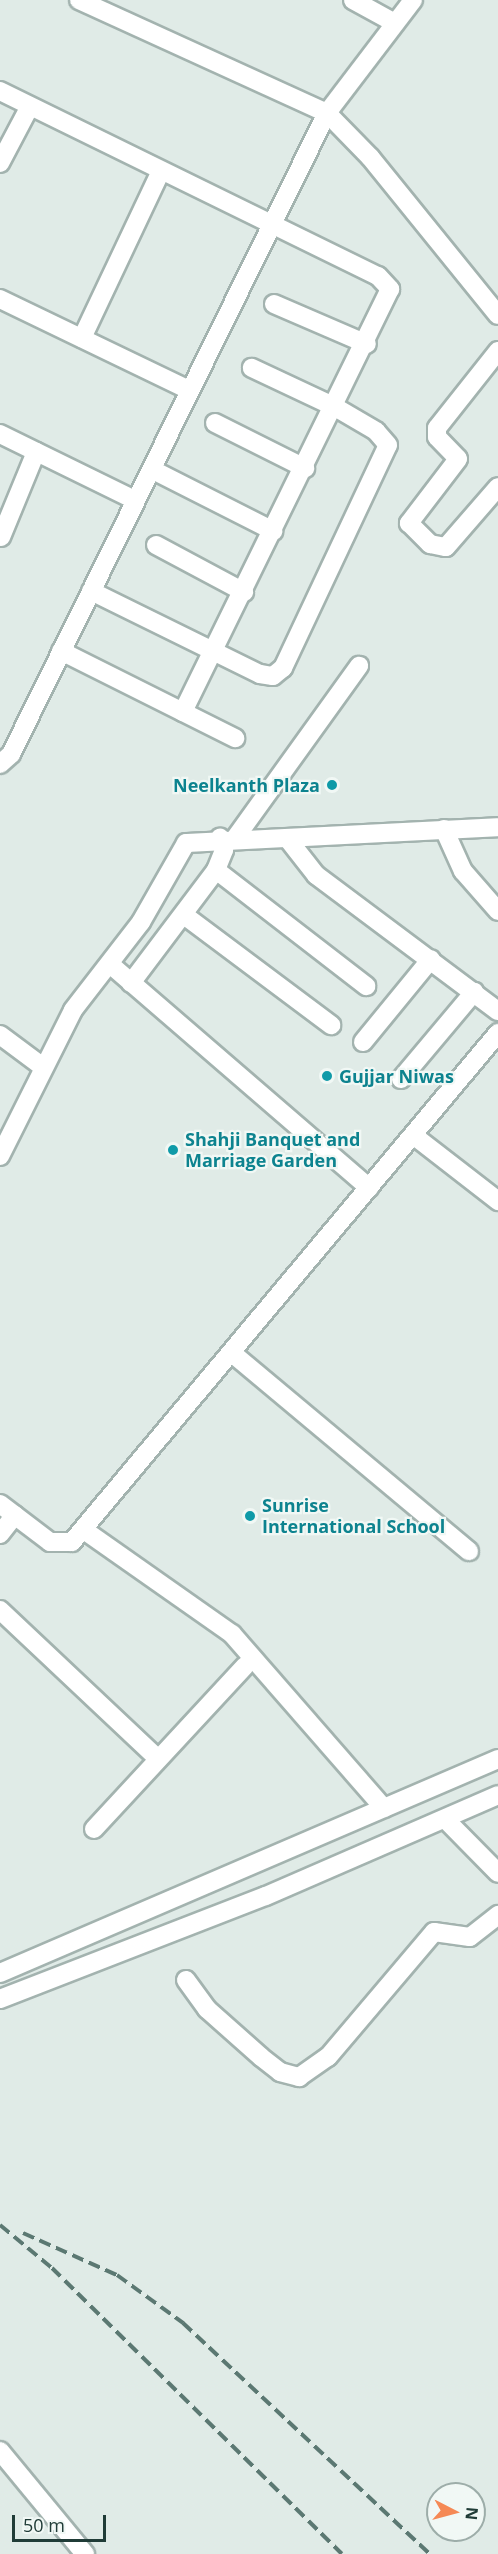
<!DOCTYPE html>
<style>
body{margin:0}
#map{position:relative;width:498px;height:2554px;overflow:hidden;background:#e0ebe7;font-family:"Open Sans",sans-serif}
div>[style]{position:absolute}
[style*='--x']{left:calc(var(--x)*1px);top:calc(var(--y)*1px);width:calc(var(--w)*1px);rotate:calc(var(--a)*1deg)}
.roads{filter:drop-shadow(2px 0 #a3b3af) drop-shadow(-2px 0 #a3b3af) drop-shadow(0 2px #a3b3af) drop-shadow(0 -2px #a3b3af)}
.minor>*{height:18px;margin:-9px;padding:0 9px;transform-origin:9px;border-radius:9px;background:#fff}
.rail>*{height:4px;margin-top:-2px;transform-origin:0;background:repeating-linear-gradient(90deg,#5b7872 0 12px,transparent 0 18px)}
.dots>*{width:16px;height:16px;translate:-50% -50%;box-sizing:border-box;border:3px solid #f1f8f5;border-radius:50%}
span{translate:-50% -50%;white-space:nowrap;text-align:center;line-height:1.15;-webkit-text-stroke:4.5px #f1f8f5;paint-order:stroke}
.culture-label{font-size:18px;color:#0d838f;font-weight:700}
.right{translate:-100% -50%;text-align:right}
.left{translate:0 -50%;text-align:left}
.north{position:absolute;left:426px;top:2482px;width:60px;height:60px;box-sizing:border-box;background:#f1f8f5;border:2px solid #9dada9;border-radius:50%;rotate:96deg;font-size:16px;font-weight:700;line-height:24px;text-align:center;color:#203c37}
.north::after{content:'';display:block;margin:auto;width:21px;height:27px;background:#f58955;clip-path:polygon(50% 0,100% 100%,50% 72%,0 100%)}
.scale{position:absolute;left:12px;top:2515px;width:94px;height:27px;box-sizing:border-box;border:3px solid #203c37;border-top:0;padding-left:8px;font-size:18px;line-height:21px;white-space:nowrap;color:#203c37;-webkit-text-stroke:4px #f1f8f5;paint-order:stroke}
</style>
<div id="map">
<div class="roads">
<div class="minor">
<div style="--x:79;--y:0;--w:273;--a:24.5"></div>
<div style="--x:327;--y:113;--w:62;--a:45.7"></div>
<div style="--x:370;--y:157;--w:203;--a:51"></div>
<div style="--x:353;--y:0;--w:48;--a:28.7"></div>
<div style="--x:0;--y:91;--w:421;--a:26.1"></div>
<div style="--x:378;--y:276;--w:18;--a:47"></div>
<div style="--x:390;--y:289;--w:471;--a:116.1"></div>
<div style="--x:0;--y:163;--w:64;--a:-62.2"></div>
<div style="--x:0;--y:299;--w:210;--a:25.7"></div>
<div style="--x:274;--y:304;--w:101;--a:23.3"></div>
<div style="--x:82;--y:338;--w:185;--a:-64.7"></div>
<div style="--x:498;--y:351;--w:98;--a:128.4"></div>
<div style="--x:437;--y:428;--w:9;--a:90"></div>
<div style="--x:437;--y:437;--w:30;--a:46"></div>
<div style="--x:458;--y:459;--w:81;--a:127.4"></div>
<div style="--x:409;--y:523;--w:30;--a:45"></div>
<div style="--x:430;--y:544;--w:16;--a:11"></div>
<div style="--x:446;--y:547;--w:79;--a:-49.1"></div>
<div style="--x:215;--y:423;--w:101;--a:26.6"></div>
<div style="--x:0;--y:434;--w:150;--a:26.1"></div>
<div style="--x:153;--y:470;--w:135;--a:26.9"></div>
<div style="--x:1;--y:537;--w:92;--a:-67.6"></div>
<div style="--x:156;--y:545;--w:100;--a:28.1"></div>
<div style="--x:91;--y:591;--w:188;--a:26.2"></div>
<div style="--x:260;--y:674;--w:13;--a:9"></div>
<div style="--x:273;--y:676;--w:13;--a:-39"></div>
<div style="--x:283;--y:668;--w:246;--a:-64.8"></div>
<div style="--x:388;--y:445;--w:18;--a:-131"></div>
<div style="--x:376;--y:431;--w:48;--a:-149.7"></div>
<div style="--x:335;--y:407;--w:92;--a:-154.8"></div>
<div style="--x:61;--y:651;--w:195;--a:26.6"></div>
<div style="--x:0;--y:764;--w:15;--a:-42"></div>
<div style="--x:11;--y:754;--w:715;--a:-63.76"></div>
<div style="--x:327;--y:113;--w:142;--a:-52.7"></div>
<div style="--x:444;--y:829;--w:46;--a:65.7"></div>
<div style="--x:463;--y:871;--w:53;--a:48.8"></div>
<div style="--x:236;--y:837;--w:211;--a:-54.3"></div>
<div style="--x:287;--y:838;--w:47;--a:51.9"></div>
<div style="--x:316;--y:875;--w:227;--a:36.8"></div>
<div style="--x:216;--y:870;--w:190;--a:37.7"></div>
<div style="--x:184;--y:915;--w:184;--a:36.8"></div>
<div style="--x:111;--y:965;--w:341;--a:40.8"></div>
<div style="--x:131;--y:983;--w:141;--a:-53"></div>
<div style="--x:216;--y:870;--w:22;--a:-68"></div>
<div style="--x:224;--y:850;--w:13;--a:-108"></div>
<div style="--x:0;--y:1035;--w:54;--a:36.7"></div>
<div style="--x:363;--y:1042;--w:107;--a:-50.7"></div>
<div style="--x:401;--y:1079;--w:114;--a:-50"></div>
<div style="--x:413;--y:1135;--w:108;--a:37.8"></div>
<div style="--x:0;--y:1156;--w:163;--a:-63.4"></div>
<div style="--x:73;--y:1010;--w:111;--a:-52.3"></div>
<div style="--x:141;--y:922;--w:91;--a:-60.3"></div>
<div style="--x:186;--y:843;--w:312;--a:-2.9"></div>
<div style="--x:232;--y:1353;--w:309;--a:39.9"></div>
<div style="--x:0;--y:1504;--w:63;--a:37.2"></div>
<div style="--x:50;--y:1542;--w:22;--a:0"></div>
<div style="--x:72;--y:1542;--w:664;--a:-50.07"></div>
<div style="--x:84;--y:1530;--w:181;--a:35.1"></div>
<div style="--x:232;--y:1634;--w:231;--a:48.9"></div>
<div style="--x:0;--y:1534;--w:24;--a:-52"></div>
<div style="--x:0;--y:1610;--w:217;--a:43.3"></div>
<div style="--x:446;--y:1820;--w:74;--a:45.5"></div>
<div style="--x:94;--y:1829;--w:222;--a:-47.2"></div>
<div style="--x:0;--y:1973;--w:542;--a:-23.25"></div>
<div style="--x:186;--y:1980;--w:36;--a:54"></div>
<div style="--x:207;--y:2009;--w:72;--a:41.6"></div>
<div style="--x:261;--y:2057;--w:24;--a:38"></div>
<div style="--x:280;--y:2072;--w:20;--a:15"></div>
<div style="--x:299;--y:2077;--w:35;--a:-35"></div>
<div style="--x:328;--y:2057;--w:164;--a:-49.7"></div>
<div style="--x:434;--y:1932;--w:36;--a:8"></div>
<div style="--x:470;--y:1937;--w:36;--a:-38"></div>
<div style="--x:0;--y:1999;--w:285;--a:-21.2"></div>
<div style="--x:266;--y:1896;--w:253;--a:-23.5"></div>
<div style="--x:0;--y:2451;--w:134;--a:50.5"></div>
</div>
</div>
<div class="rail">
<div style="--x:0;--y:2225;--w:67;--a:39.6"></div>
<div style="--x:52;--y:2268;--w:407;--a:44.6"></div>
<div style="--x:23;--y:2233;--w:103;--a:24.1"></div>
<div style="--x:117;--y:2275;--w:82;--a:36"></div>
<div style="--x:183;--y:2323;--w:338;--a:43.1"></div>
</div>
<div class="dots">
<div style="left:332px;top:785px;background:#0f9aa8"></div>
<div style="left:327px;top:1076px;background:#0f9aa8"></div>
<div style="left:173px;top:1150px;background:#0f9aa8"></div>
<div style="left:250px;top:1516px;background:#0f9aa8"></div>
</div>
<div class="culture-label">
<span class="right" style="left:320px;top:785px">Neelkanth Plaza</span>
<span class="left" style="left:339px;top:1076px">Gujjar Niwas</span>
<span class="left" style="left:185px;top:1150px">Shahji Banquet and<br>Marriage Garden</span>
<span class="left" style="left:262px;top:1516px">Sunrise<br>International School</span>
</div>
<div class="north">N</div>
<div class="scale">50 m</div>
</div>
